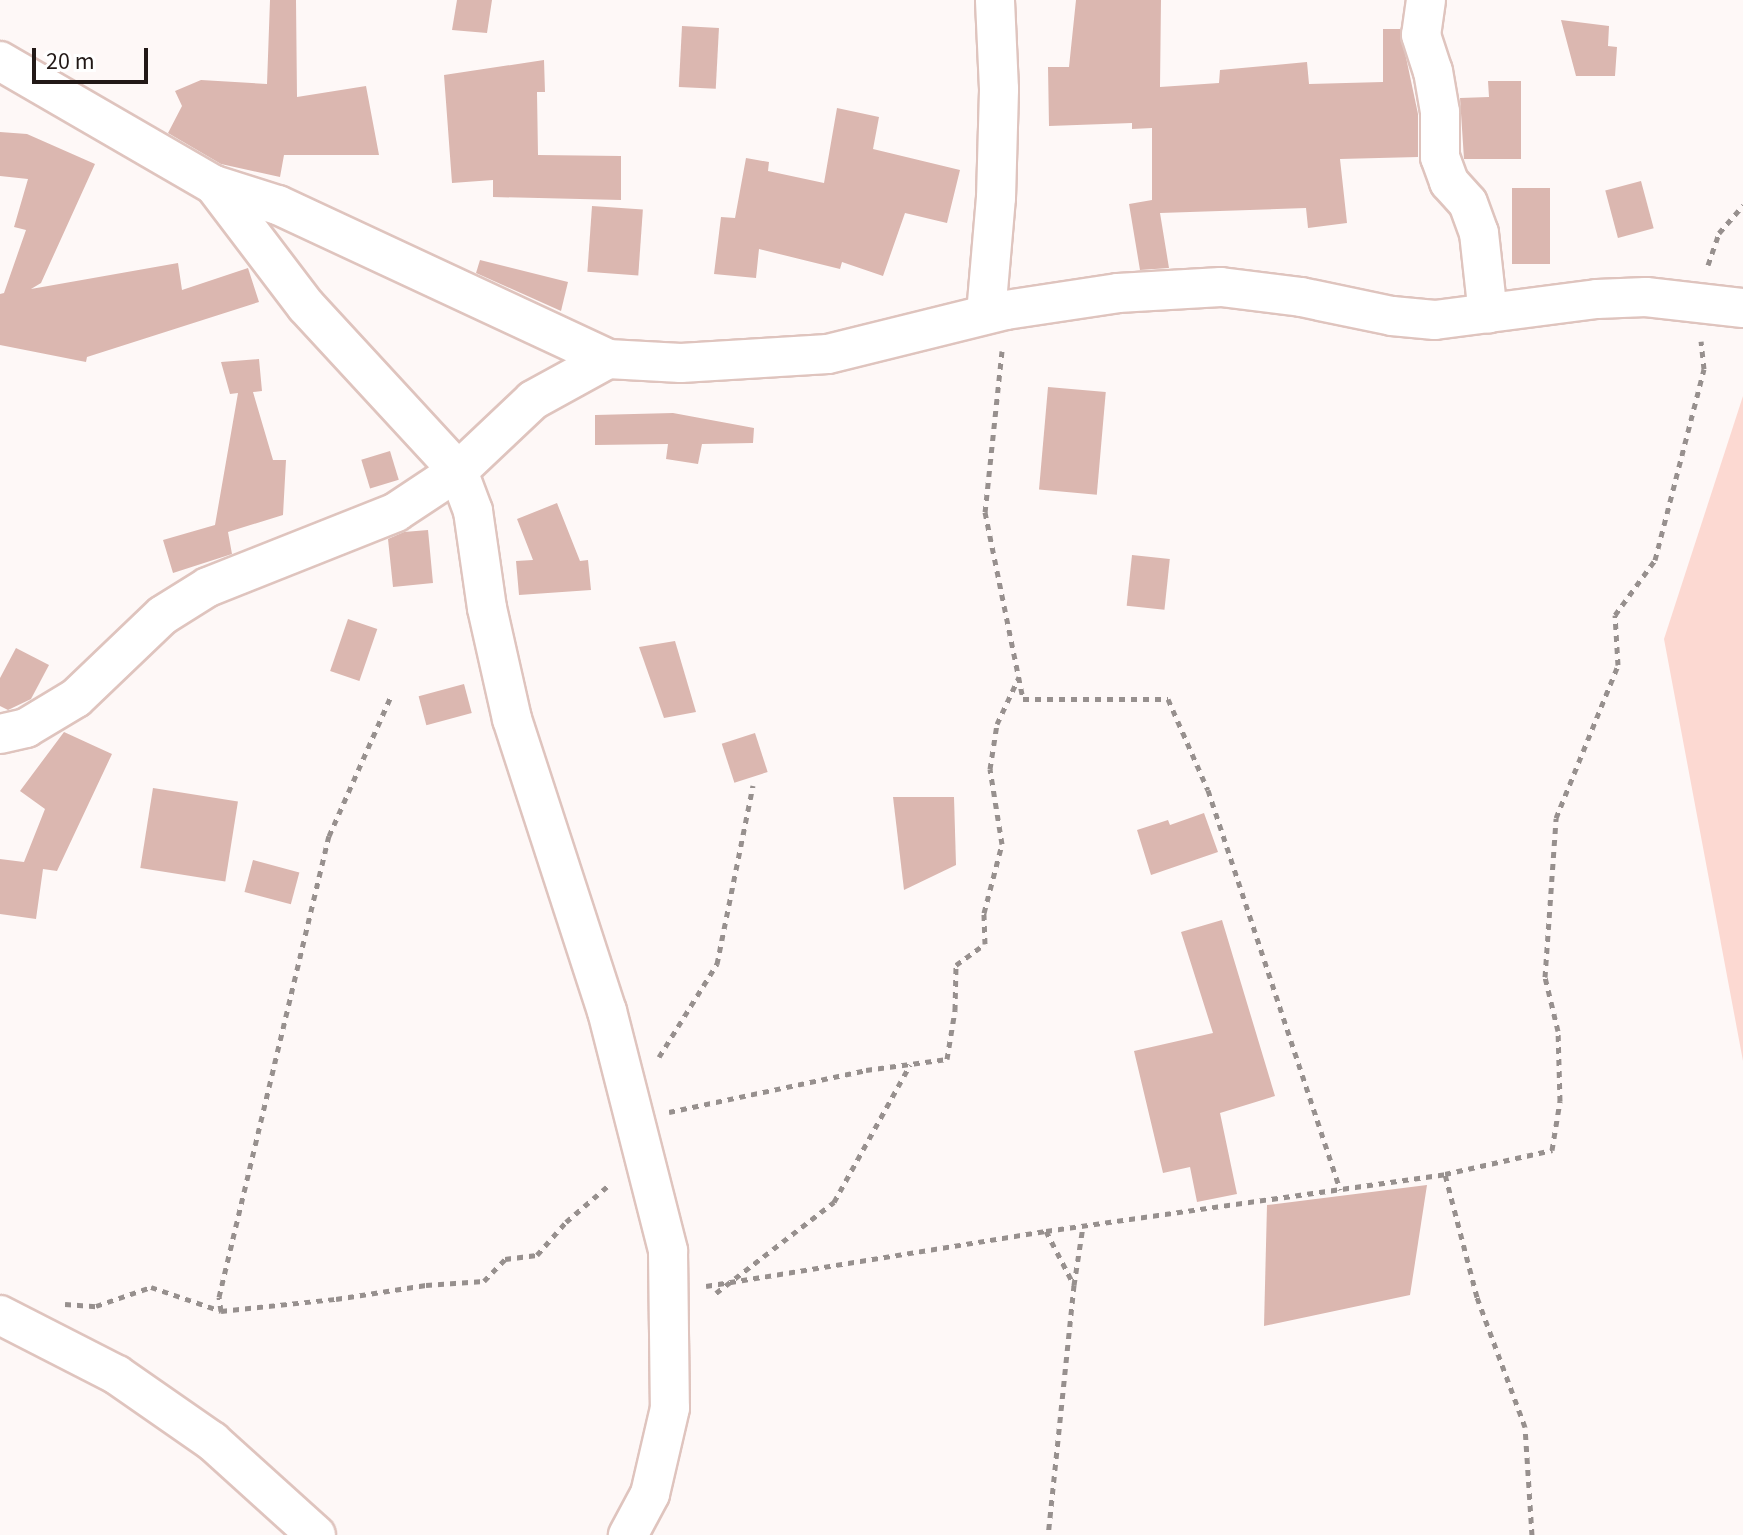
<!DOCTYPE html>
<style>
body{margin:0}
#map{position:relative;width:1743px;height:1535px;overflow:hidden;background:#fef8f7;font-family:"Source Sans 3",sans-serif}
div>[style]{position:absolute}
[style*='--x']{left:calc(var(--x)*1px);top:calc(var(--y)*1px);width:calc(var(--w)*1px);rotate:calc(var(--a)*1deg)}
.green>*{inset:0;background:#fcd9d2}
.building>*{inset:0;background:#dbb7b0;transform-origin:0 0}
.path>*{height:5px;margin-top:-2.5px;transform-origin:0;background:repeating-linear-gradient(90deg,#97908e 0 6px,transparent 0 12px)}
.roads{filter:drop-shadow(2px 0 #dfc4be) drop-shadow(-2px 0 #dfc4be) drop-shadow(0 2px #dfc4be) drop-shadow(0 -2px #dfc4be)}
.minor>*{height:38px;margin:-19px;padding:0 19px;transform-origin:19px;border-radius:19px;background:#fff}
span{translate:-50% -50%;white-space:nowrap;text-align:center;line-height:1.15;-webkit-text-stroke:7px #fff;paint-order:stroke}
.scale{position:absolute;left:32px;top:48px;width:116px;height:36px;box-sizing:border-box;border:4px solid #221917;border-top:0;padding-left:10px;font-size:24px;line-height:28px;white-space:nowrap;color:#221917;-webkit-text-stroke:6px #fff;paint-order:stroke}
</style>
<div id="map">
<div class="green">
<div style="clip-path:polygon(1743px 396px,1743px 1061px,1664px 639px)"></div>
</div>
<div class="building">
<div style="clip-path:polygon(270px 0,296px 0,297px 97px,366px 86px,379px 155px,284px 155px,280px 177px,221px 164px,168px 133px,182px 106px,175px 91px,201px 80px,267px 84px)"></div>
<div style="clip-path:polygon(457px 0,492px 0,487px 33px,452px 30px)"></div>
<div style="clip-path:polygon(1076px 0,1161px 0,1160px 87px,1219px 83px,1220px 70px,1307px 62px,1309px 84px,1383px 82px,1383px 29px,1400px 29px,1418px 114px,1418px 157px,1340px 159px,1347px 223px,1308px 228px,1306px 208px,1160px 213px,1169px 268px,1140px 270px,1129px 204px,1152px 200px,1152px 128px,1132px 129px,1132px 123px,1049px 126px,1048px 67px,1069px 67px)"></div>
<div style="clip-path:polygon(1561px 20px,1609px 26px,1608px 46px,1617px 47px,1615px 76px,1576px 76px)"></div>
<div style="left:682px;top:26px;width:37px;height:61px;rotate:3deg"></div>
<div style="clip-path:polygon(544px 60px,545px 92px,537px 92px,538px 155px,621px 156px,621px 200px,493px 197px,493px 180px,452px 183px,444px 75px)"></div>
<div style="clip-path:polygon(1488px 81px,1521px 81px,1521px 159px,1464px 159px,1460px 98px,1489px 97px)"></div>
<div style="clip-path:polygon(837px 108px,879px 117px,873px 149px,960px 170px,947px 223px,905px 213px,883px 276px,842px 262px,840px 269px,759px 249px,756px 278px,714px 274px,721px 217px,735px 218px,746px 158px,769px 162px,768px 171px,824px 183px)"></div>
<div style="clip-path:polygon(0 132px,27px 134px,95px 164px,41px 283px,31px 289px,178px 263px,182px 290px,248px 268px,259px 302px,87px 357px,86px 362px,0 345px,0 294px,4px 293px,26px 230px,14px 227px,28px 179px,0 176px)"></div>
<div style="left:1641px;top:181px;width:49px;height:37px;rotate:75deg"></div>
<div style="left:1512px;top:188px;width:38px;height:76px"></div>
<div style="left:592px;top:206px;width:51px;height:66px;rotate:4deg"></div>
<div style="clip-path:polygon(480px 260px,568px 282px,561px 311px,476px 273px)"></div>
<div style="clip-path:polygon(259px 359px,262px 391px,253px 392px,273px 460px,286px 460px,283px 515px,228px 532px,232px 554px,173px 573px,163px 540px,215px 525px,238px 393px,230px 394px,221px 362px)"></div>
<div style="left:1048px;top:387px;width:58px;height:103px;rotate:5deg"></div>
<div style="clip-path:polygon(673px 413px,754px 428px,753px 443px,702px 444px,698px 464px,666px 459px,668px 444px,595px 445px,595px 415px)"></div>
<div style="left:390px;top:451px;width:30px;height:30px;rotate:73deg"></div>
<div style="clip-path:polygon(557px 503px,580px 561px,588px 560px,591px 590px,519px 595px,516px 561px,533px 560px,517px 519px)"></div>
<div style="clip-path:polygon(428px 530px,433px 583px,393px 587px,388px 539px,404px 532px)"></div>
<div style="left:1132px;top:555px;width:38px;height:51px;rotate:6deg"></div>
<div style="left:348px;top:619px;width:31px;height:55px;rotate:19deg"></div>
<div style="clip-path:polygon(675px 641px,696px 712px,664px 718px,639px 647px)"></div>
<div style="clip-path:polygon(16px 648px,49px 665px,31px 699px,8px 710px,0 706px,0 678px)"></div>
<div style="left:464px;top:684px;width:30px;height:47px;rotate:75deg"></div>
<div style="clip-path:polygon(64px 732px,112px 754px,57px 871px,43px 869px,36px 919px,0 914px,0 859px,24px 862px,45px 809px,20px 791px)"></div>
<div style="left:755px;top:733px;width:41px;height:35px;rotate:72deg"></div>
<div style="left:153px;top:788px;width:86px;height:81px;rotate:9deg"></div>
<div style="clip-path:polygon(893px 797px,954px 797px,956px 865px,904px 890px)"></div>
<div style="clip-path:polygon(1204px 813px,1218px 852px,1151px 875px,1137px 830px,1168px 820px,1170px 825px)"></div>
<div style="left:253px;top:860px;width:48px;height:33px;rotate:15deg"></div>
<div style="clip-path:polygon(1222px 920px,1275px 1096px,1220px 1113px,1237px 1194px,1197px 1202px,1190px 1167px,1163px 1173px,1134px 1051px,1213px 1033px,1181px 932px)"></div>
<div style="clip-path:polygon(1427px 1185px,1410px 1295px,1264px 1326px,1267px 1205px)"></div>
</div>
<div class="path">
<div style="--x:1708;--y:265;--w:34;--a:-71"></div>
<div style="--x:1719;--y:233;--w:37;--a:-49"></div>
<div style="--x:1002;--y:351;--w:162;--a:96"></div>
<div style="--x:985;--y:512;--w:191;--a:78.5"></div>
<div style="--x:1023;--y:699;--w:145;--a:0"></div>
<div style="--x:1168;--y:699;--w:99;--a:66.3"></div>
<div style="--x:1208;--y:790;--w:421;--a:71.7"></div>
<div style="--x:659;--y:1057;--w:110;--a:-58.1"></div>
<div style="--x:717;--y:964;--w:182;--a:-78.6"></div>
<div style="--x:669;--y:1112;--w:201;--a:-12"></div>
<div style="--x:866;--y:1070;--w:82;--a:-7.7"></div>
<div style="--x:947;--y:1059;--w:50;--a:-80.7"></div>
<div style="--x:955;--y:1010;--w:45;--a:-88.7"></div>
<div style="--x:956;--y:965;--w:36;--a:-36"></div>
<div style="--x:985;--y:944;--w:31;--a:-92"></div>
<div style="--x:984;--y:913;--w:71;--a:-75.4"></div>
<div style="--x:1002;--y:844;--w:76;--a:-99.1"></div>
<div style="--x:990;--y:769;--w:46;--a:-81.2"></div>
<div style="--x:997;--y:724;--w:52;--a:-64.9"></div>
<div style="--x:1046;--y:1231;--w:61;--a:62.6"></div>
<div style="--x:1074;--y:1285;--w:251;--a:95.9"></div>
<div style="--x:1074;--y:1285;--w:60;--a:-81.3"></div>
<div style="--x:706;--y:1286;--w:344;--a:-9.2"></div>
<div style="--x:1046;--y:1231;--w:403;--a:-8.1"></div>
<div style="--x:716;--y:1293;--w:149;--a:-37.6"></div>
<div style="--x:834;--y:1202;--w:157;--a:-61"></div>
<div style="--x:65;--y:1304;--w:31;--a:4"></div>
<div style="--x:96;--y:1306;--w:58;--a:-19.1"></div>
<div style="--x:151;--y:1287;--w:74;--a:18.9"></div>
<div style="--x:221;--y:1311;--w:116;--a:-6"></div>
<div style="--x:336;--y:1299;--w:91;--a:-8.8"></div>
<div style="--x:426;--y:1285;--w:58;--a:-3.9"></div>
<div style="--x:484;--y:1281;--w:30;--a:-46"></div>
<div style="--x:505;--y:1259;--w:32;--a:-7"></div>
<div style="--x:537;--y:1255;--w:44;--a:-48.7"></div>
<div style="--x:566;--y:1222;--w:58;--a:-40.8"></div>
<div style="--x:221;--y:1311;--w:14;--a:-98"></div>
<div style="--x:219;--y:1297;--w:474;--a:-76.6"></div>
<div style="--x:329;--y:836;--w:153;--a:-66.1"></div>
<div style="--x:1532;--y:1535;--w:108;--a:-93.7"></div>
<div style="--x:1525;--y:1427;--w:139;--a:-110.3"></div>
<div style="--x:1477;--y:1297;--w:127;--a:-104.6"></div>
<div style="--x:1445;--y:1174;--w:110;--a:-12.6"></div>
<div style="--x:1552;--y:1150;--w:50;--a:-80.7"></div>
<div style="--x:1560;--y:1101;--w:70;--a:-91.6"></div>
<div style="--x:1558;--y:1031;--w:56;--a:-103.5"></div>
<div style="--x:1545;--y:977;--w:159;--a:-86"></div>
<div style="--x:1556;--y:818;--w:165;--a:-67.9"></div>
<div style="--x:1618;--y:665;--w:50;--a:-93.4"></div>
<div style="--x:1615;--y:615;--w:68;--a:-54"></div>
<div style="--x:1655;--y:560;--w:197;--a:-75.6"></div>
<div style="--x:1704;--y:369;--w:28;--a:-96"></div>
</div>
<div class="roads">
<div class="minor">
<div style="--x:1426;--y:0;--w:35;--a:98"></div>
<div style="--x:1421;--y:35;--w:38;--a:72"></div>
<div style="--x:1433;--y:71;--w:42;--a:80.3"></div>
<div style="--x:1440;--y:112;--w:45;--a:90"></div>
<div style="--x:1440;--y:157;--w:27;--a:70"></div>
<div style="--x:1449;--y:182;--w:28;--a:48"></div>
<div style="--x:1468;--y:203;--w:32;--a:70"></div>
<div style="--x:1479;--y:233;--w:81;--a:83.7"></div>
<div style="--x:0;--y:61;--w:247;--a:30.1"></div>
<div style="--x:214;--y:185;--w:152;--a:52.8"></div>
<div style="--x:306;--y:306;--w:224;--a:47.3"></div>
<div style="--x:458;--y:471;--w:43;--a:69.4"></div>
<div style="--x:473;--y:511;--w:98;--a:81.8"></div>
<div style="--x:487;--y:608;--w:114;--a:77.3"></div>
<div style="--x:512;--y:719;--w:307;--a:72"></div>
<div style="--x:607;--y:1011;--w:248;--a:75.7"></div>
<div style="--x:668;--y:1251;--w:157;--a:89.3"></div>
<div style="--x:670;--y:1408;--w:88;--a:103.1"></div>
<div style="--x:650;--y:1494;--w:47;--a:118.2"></div>
<div style="--x:214;--y:185;--w:67;--a:17.4"></div>
<div style="--x:278;--y:205;--w:364;--a:25"></div>
<div style="--x:986;--y:314;--w:116;--a:-85.1"></div>
<div style="--x:996;--y:198;--w:109;--a:-88.4"></div>
<div style="--x:999;--y:89;--w:89;--a:-92.6"></div>
<div style="--x:0;--y:734;--w:27;--a:-13"></div>
<div style="--x:26;--y:728;--w:58;--a:-31"></div>
<div style="--x:76;--y:698;--w:120;--a:-43.7"></div>
<div style="--x:163;--y:615;--w:53;--a:-31.9"></div>
<div style="--x:208;--y:587;--w:202;--a:-21.7"></div>
<div style="--x:396;--y:512;--w:74;--a:-33.5"></div>
<div style="--x:458;--y:471;--w:103;--a:-43.4"></div>
<div style="--x:533;--y:400;--w:85;--a:-28.7"></div>
<div style="--x:608;--y:359;--w:73;--a:3.1"></div>
<div style="--x:681;--y:363;--w:147;--a:-3.5"></div>
<div style="--x:828;--y:354;--w:183;--a:-13.9"></div>
<div style="--x:1006;--y:310;--w:113;--a:-8.6"></div>
<div style="--x:1118;--y:293;--w:103;--a:-3.3"></div>
<div style="--x:1221;--y:287;--w:81;--a:7.1"></div>
<div style="--x:1301;--y:297;--w:93;--a:11.8"></div>
<div style="--x:1392;--y:316;--w:43;--a:5.3"></div>
<div style="--x:1435;--y:320;--w:163;--a:-7.4"></div>
<div style="--x:1597;--y:299;--w:49;--a:-2.3"></div>
<div style="--x:1646;--y:297;--w:98;--a:6.5"></div>
<div style="--x:0;--y:1315;--w:131;--a:27.1"></div>
<div style="--x:117;--y:1375;--w:116;--a:34.8"></div>
<div style="--x:212;--y:1441;--w:140;--a:42.1"></div>
</div>
</div>
<div class="scale">20 m</div>
</div>
